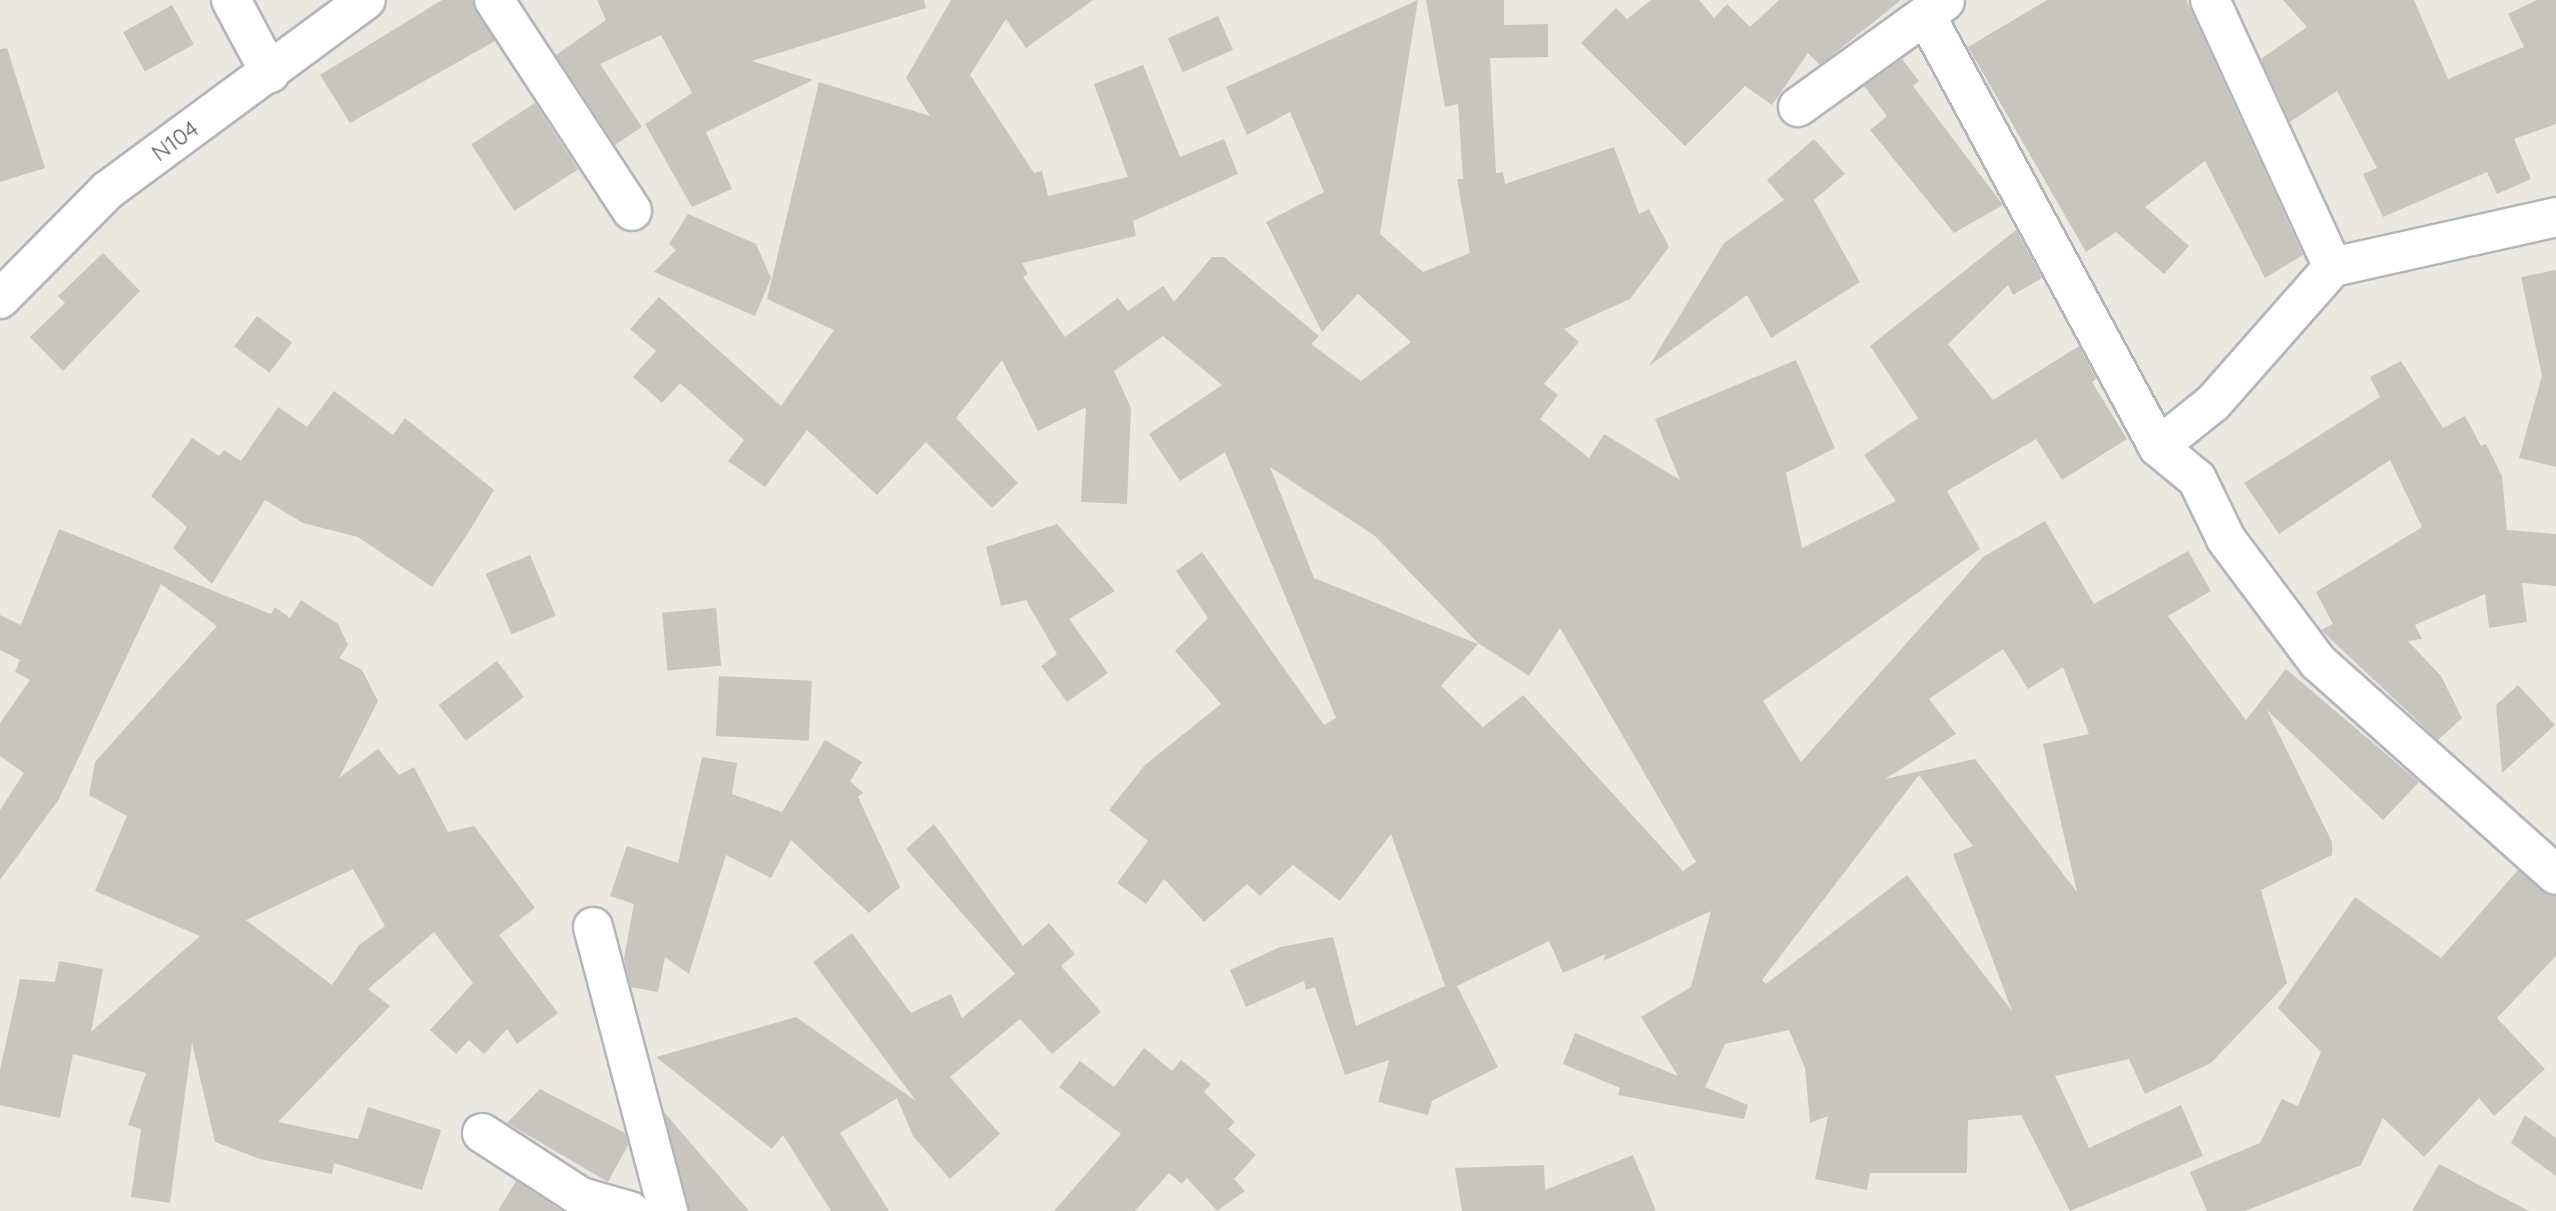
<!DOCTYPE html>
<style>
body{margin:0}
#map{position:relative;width:2556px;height:1211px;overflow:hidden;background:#ebe8df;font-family:Quicksand,sans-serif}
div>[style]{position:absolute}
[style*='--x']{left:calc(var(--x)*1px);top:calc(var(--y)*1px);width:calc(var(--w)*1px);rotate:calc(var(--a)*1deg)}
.building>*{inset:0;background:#c8c5be;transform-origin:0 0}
.roads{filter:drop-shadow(2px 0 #b2b6ba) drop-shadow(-2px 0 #b2b6ba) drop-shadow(0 2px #b2b6ba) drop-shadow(0 -2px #b2b6ba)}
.minor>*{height:38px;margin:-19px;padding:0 19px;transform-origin:19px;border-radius:19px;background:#fff}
span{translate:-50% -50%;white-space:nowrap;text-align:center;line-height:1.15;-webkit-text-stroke:5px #fff;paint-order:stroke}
.street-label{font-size:23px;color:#585c60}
</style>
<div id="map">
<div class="building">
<div style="clip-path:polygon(442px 0,472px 0,495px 41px,350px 123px,320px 75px)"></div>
<div style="clip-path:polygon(597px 0,924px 0,926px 8px,752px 61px,813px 80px,706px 132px,732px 189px,692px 207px,645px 124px,692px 93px,661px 35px,600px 64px,642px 127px,615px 145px,556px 55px,606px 20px)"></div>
<div style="clip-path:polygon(evenodd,951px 0,1093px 0,1026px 48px,1006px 19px,970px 75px,1034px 173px,1042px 171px,1048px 196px,1128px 177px,1094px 84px,1143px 65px,1180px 157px,1224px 139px,1238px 174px,1133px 221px,1136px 236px,1022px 263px,1028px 274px,1023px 277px,1065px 337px,1118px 298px,1128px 311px,1163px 286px,1174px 302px,1212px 257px,1224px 257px,1319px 336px,1311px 344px,1361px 381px,1411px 342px,1358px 294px,1322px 332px,1266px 222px,1324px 192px,1290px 112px,1247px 135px,1226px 87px,1418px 0,1380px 234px,1423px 272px,1470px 253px,1457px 179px,1463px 179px,1458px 104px,1445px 107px,1426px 0,1504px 0,1504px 25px,1548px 24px,1548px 57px,1490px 58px,1496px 173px,1503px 172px,1505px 184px,1614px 147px,1639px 214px,1649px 209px,1669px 247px,1630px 299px,1564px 329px,1579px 342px,1544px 384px,1558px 395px,1540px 419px,1589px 458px,1604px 434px,1680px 480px,1655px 419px,1796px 360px,1835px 448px,1786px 473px,1802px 548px,1896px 501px,1864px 455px,1918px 418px,1870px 346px,2016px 230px,2042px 278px,2013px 295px,2008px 285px,1948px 344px,1993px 400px,2079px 346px,2096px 379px,2092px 382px,2127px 439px,2062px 480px,2036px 439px,1947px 491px,1980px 549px,1763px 701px,1801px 762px,1983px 557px,2045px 521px,2094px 604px,2188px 551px,2211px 591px,2168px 616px,2246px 720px,2286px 669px,2419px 782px,2383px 820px,2267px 710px,2332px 842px,2332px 855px,2261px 890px,2287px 983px,2211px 1063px,2145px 1094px,2129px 1059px,2055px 1076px,2089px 1148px,2181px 1105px,2203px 1156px,2070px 1211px,2021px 1115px,1968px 1120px,1967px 1173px,1870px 1173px,1867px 1190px,1815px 1179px,1828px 1116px,1810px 1123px,1805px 1068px,1789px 1030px,1725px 1044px,1705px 1087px,1748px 1105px,1744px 1119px,1618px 1095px,1620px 1088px,1563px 1064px,1575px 1033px,1678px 1076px,1641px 1017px,1691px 987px,1711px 911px,1603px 961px,1606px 954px,1563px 973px,1549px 941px,1457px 986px,1498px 1067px,1432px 1101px,1428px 1115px,1378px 1102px,1389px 1060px,1345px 1075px,1315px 987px,1306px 990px,1304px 981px,1246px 1007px,1230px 970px,1280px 947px,1333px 937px,1356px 1026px,1445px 986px,1391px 834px,1340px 901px,1293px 865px,1260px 896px,1247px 884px,1204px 922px,1164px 879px,1146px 904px,1117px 883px,1148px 841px,1109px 810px,1145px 765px,1221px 704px,1175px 651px,1208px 618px,1176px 571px,1202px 552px,1324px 725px,1336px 718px,1225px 452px,1180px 481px,1149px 434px,1222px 385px,1163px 336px,1114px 371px,1131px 408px,1127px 504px,1081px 502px,1086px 407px,1038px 431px,1002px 360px,956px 418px,1018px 483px,992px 508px,926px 442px,877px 495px,807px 430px,765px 487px,728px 461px,744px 440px,680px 383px,662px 403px,633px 377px,656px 351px,630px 329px,659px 297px,781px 406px,834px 330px,767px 299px,819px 82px,930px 116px,906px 78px,951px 0,1270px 467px,1375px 536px,1478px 643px,1529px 676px,1560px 628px,1696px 862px,1683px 871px,1523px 695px,1483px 727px,1441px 686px,1478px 644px,1314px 578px,1270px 467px,951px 0,2003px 649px,2028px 689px,2063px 667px,2089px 734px,2043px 744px,2077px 892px,1975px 759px,1885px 779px,1956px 734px,1929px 699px,2003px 649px,951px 0,1919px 775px,1973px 846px,1953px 854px,2012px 1011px,1907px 875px,1766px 984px,1762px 980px,1919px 775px)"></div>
<div style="clip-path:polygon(1651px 0,1699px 0,1714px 18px,1727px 4px,1750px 27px,1779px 0,1901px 0,1820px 65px,1808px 53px,1772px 105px,1745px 86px,1685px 146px,1581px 43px,1616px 8px,1627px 19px)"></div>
<div style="clip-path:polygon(2047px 0,2186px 0,2303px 255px,2265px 278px,2205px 161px,2145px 207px,2189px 246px,2164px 274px,2116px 232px,2086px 252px,1968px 47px)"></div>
<div style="clip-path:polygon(2283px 0,2414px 0,2448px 79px,2524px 47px,2508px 14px,2537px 0,2556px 0,2556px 124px,2514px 139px,2531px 179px,2497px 194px,2487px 172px,2383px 217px,2363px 174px,2377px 168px,2337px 91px,2290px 122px,2261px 59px,2307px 27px)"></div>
<div style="left:172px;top:5px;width:45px;height:56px;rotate:61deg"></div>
<div style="left:1218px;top:16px;width:37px;height:55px;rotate:66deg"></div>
<div style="clip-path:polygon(7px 48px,45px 168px,0 182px,0 49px)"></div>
<div style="clip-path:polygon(1902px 59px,1919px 81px,1913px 86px,2003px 205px,1954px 233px,1870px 130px,1887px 116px,1864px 86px)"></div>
<div style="left:535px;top:103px;width:79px;height:76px;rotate:57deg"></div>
<div style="clip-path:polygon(1814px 139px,1845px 174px,1814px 200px,1860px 282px,1771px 338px,1747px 295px,1649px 366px,1724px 243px,1784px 200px,1767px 180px)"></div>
<div style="clip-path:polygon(688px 214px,756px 244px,771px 278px,755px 316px,654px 272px,676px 250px,669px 244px)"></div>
<div style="clip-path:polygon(103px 253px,140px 291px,63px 371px,30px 337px,65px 303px,58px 296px)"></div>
<div style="clip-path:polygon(2556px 270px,2556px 467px,2519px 458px,2542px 376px,2521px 277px)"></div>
<div style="left:257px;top:316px;width:44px;height:38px;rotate:37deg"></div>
<div style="clip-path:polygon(2401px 361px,2443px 428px,2465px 416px,2481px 446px,2486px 444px,2502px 476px,2507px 530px,2556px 534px,2556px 586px,2522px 583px,2527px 622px,2489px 628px,2485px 594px,2415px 625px,2422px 639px,2408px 641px,2441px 676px,2462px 718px,2438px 740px,2321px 630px,2333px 624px,2316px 592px,2422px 527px,2390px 460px,2279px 534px,2244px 483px,2380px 397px,2370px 377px)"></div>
<div style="clip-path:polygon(334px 391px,393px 435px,405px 418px,494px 490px,470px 530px,432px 587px,358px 537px,303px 523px,265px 500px,212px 584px,173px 548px,187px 527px,151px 496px,192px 438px,219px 456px,224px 450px,241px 461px,278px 407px,307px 427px)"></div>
<div style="clip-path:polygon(1057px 524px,1115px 591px,1069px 619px,1108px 673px,1067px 702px,1041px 666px,1057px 654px,1026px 600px,1001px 606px,986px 547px)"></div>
<div style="clip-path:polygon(evenodd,59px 529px,271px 614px,275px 607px,290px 618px,301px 600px,338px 624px,348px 645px,339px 658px,362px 670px,378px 701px,339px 778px,378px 749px,399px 775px,414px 767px,448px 832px,474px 826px,535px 908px,499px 935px,558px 1013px,517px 1044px,507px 1029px,484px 1054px,469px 1040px,456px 1054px,430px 1030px,473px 983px,434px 932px,368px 989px,390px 1006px,278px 1122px,358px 1139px,368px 1107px,441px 1130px,422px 1190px,334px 1163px,332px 1174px,260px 1159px,215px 1142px,192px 1043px,170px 1203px,131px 1197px,141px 1129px,128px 1125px,146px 1073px,73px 1054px,60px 1118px,0 1105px,0 1070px,20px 979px,55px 982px,59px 961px,103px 969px,91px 1032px,200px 936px,95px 891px,127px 816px,89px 795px,95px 762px,217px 626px,161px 584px,59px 799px,0 880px,0 810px,24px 773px,0 756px,0 723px,30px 680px,15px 672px,20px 660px,0 650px,0 615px,21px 625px,59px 529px,353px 869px,385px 926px,359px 945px,332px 985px,246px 920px,353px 869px)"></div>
<div style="left:530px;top:555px;width:66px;height:48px;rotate:67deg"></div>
<div style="left:716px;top:608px;width:58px;height:54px;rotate:85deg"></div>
<div style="left:497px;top:661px;width:45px;height:73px;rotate:53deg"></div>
<div style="left:719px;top:676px;width:93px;height:60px;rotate:3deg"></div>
<div style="clip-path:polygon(2518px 685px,2555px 725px,2502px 773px,2496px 705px)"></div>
<div style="clip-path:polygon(825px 740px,862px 762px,850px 781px,863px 793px,858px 797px,900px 887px,869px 913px,791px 840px,771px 878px,726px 855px,689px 974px,665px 957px,658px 992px,631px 987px,624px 958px,634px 904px,610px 896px,627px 846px,678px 863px,702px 757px,737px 763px,732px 794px,782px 812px)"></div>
<div style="clip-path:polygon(934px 824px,1023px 946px,1049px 923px,1075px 954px,1061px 966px,1101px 1012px,1052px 1054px,1020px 1019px,950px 1077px,1000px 1134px,950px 1179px,913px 1136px,897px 1098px,840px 1133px,889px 1211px,831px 1211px,783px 1135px,772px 1149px,656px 1057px,796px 1017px,916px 1101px,813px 962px,852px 933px,911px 1013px,951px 994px,962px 1018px,1015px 974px,906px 849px)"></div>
<div style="clip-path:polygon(2518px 870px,2556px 896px,2556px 956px,2497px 1018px,2545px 1069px,2494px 1116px,2479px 1098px,2424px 1157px,2383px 1118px,2361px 1165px,2245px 1211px,2207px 1211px,2190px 1172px,2260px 1143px,2282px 1099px,2298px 1106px,2321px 1052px,2278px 1008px,2355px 897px,2441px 958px)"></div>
<div style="clip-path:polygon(1144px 1048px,1172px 1071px,1181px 1060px,1211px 1084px,1204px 1092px,1235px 1122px,1228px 1129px,1256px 1155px,1234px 1179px,1245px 1191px,1217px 1211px,1187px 1178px,1182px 1184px,1169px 1173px,1135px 1211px,1054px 1211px,1121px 1134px,1059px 1087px,1080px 1061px,1114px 1087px)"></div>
<div style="clip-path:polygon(540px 1089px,625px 1133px,628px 1145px,608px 1182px,507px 1123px)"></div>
<div style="clip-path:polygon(664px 1112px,749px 1211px,689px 1211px)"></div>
<div style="clip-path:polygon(2525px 1115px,2556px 1138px,2556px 1176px,2511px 1143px)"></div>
<div style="clip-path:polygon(1633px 1155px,1656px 1211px,1462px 1211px,1455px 1168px,1544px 1165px,1545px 1190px)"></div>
<div style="clip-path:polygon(2439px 1164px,2529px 1211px,2412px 1211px)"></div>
<div style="clip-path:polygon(516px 1181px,562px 1211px,498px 1211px)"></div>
</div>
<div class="roads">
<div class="minor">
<div style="--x:231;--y:0;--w:83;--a:61.9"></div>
<div style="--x:494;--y:0;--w:252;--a:56.8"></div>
<div style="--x:2210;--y:0;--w:294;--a:65.3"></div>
<div style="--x:1926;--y:16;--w:489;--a:61.7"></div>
<div style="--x:2158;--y:447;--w:50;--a:39.4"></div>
<div style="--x:2197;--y:479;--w:67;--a:64.2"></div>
<div style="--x:2226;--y:539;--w:154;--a:53.2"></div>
<div style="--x:2318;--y:662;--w:319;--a:41.8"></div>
<div style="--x:1798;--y:107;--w:181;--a:-35.8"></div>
<div style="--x:0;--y:299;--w:153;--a:-45.3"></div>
<div style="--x:108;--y:190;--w:320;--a:-36.4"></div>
<div style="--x:2158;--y:447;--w:70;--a:-38.7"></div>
<div style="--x:2213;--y:403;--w:181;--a:-48.6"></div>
<div style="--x:2333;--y:267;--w:229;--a:-12.6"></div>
<div style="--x:593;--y:927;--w:294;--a:75.2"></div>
<div style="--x:482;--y:1133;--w:118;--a:32.9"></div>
<div style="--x:581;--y:1197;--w:51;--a:15.9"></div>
</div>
</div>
<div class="street-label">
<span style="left:175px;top:141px;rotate:-36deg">N104</span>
</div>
</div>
